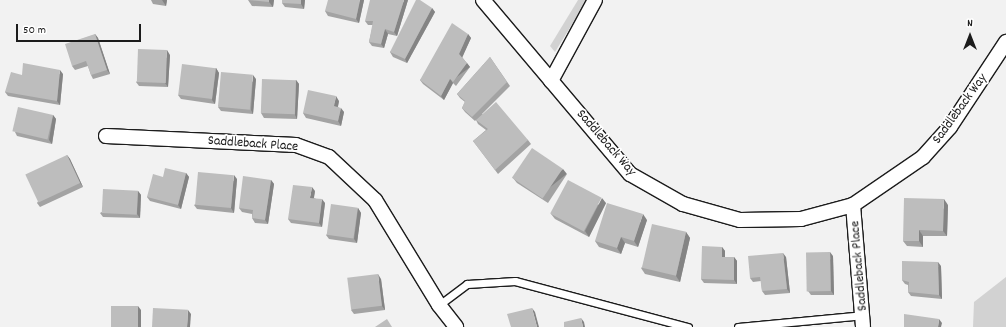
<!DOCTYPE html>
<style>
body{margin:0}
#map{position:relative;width:1006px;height:327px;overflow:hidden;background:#f2f2f2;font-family:Dekko,sans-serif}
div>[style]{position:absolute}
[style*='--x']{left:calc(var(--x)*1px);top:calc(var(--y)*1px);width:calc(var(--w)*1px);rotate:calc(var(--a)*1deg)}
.green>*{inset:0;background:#d2d2d2}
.roads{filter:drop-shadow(1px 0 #1c1c1c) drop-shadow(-1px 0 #1c1c1c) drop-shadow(0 1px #1c1c1c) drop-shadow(0 -1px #1c1c1c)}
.lane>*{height:7px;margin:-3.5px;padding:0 3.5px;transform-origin:3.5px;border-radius:3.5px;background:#fff}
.street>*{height:14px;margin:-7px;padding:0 7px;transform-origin:7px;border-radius:7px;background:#fff}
.wall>*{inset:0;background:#a3a3a3}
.shaded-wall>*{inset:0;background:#848484;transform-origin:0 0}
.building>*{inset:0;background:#bdbdbd;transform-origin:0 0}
span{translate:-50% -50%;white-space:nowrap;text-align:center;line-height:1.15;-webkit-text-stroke:3.5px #fff;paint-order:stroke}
.street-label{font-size:14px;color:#1c1c1c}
.north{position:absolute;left:950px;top:16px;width:40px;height:40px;-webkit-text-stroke:3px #fff;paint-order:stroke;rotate:0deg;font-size:11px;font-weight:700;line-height:16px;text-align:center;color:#1c1c1c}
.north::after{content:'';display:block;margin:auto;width:14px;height:18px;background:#1c1c1c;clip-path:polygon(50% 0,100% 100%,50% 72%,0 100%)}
.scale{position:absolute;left:16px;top:24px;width:125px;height:18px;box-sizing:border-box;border:2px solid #1c1c1c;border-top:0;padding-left:5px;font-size:12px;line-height:14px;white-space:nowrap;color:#1c1c1c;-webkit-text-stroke:3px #fff;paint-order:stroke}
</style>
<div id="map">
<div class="green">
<div style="clip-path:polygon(578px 0,587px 0,555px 52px,550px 46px)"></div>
<div style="clip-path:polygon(1006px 277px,1006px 327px,973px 327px,974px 302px)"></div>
</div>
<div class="roads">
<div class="lane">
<div style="--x:439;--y:305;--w:35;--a:-37"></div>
<div style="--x:467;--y:284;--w:48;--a:-3.6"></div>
<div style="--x:515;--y:281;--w:179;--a:14.9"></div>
<div style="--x:738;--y:327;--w:127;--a:-5.4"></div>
</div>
<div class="street">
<div style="--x:483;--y:0;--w:228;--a:49.8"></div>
<div style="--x:630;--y:174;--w:61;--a:29.5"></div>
<div style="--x:683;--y:204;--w:59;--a:15.7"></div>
<div style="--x:740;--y:220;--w:61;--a:-0.9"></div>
<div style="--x:801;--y:219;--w:54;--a:-15.1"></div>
<div style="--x:853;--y:205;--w:85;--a:-34.4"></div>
<div style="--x:923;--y:157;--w:40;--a:-48"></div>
<div style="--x:950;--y:127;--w:102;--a:-56.6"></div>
<div style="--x:551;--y:81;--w:92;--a:-61.5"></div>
<div style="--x:106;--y:136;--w:190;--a:2.7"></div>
<div style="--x:296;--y:145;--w:35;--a:20"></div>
<div style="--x:329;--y:157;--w:63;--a:43.1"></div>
<div style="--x:375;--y:200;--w:123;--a:58.6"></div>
<div style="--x:439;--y:305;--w:28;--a:52"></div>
<div style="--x:853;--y:205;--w:122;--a:85.3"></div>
</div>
</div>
<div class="wall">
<div style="clip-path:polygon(151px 0,167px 0,166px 6px,153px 4px)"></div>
<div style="clip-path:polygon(248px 0,274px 0,273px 7px,252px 6px)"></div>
<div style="clip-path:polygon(305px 0,304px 9px,285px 7px,282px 3px)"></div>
<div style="clip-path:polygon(364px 0,359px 23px,328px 16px,325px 11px)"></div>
<div style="clip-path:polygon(408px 0,397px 36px,388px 34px,384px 48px,372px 46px,369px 42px,373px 25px,368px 25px,365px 21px)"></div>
<div style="clip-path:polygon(432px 8px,435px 12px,407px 63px,393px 57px,390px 52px)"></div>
<div style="clip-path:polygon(95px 34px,98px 38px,110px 74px,93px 79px,91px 75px,88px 66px,75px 70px,72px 66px)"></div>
<div style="clip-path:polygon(468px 34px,471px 38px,462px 57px,470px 67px,456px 86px,453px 83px,444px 100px,423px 84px,420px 80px)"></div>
<div style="clip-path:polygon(170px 55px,168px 87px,139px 86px,136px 82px)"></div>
<div style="clip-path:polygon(490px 57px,510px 86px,482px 114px,528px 140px,531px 144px,498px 174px,473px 141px,486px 130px,478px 124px,476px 120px,475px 121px,465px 112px,462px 108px,465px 102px,460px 98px,457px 94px)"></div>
<div style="clip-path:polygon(216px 68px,219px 73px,215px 104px,181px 99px,178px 95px)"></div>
<div style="clip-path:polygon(63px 74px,60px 105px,8px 96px,5px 92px,22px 75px)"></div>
<div style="clip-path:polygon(256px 79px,253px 114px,221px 111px,218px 107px)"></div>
<div style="clip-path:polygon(296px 80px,299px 84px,297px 119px,264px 118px,261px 113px)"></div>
<div style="clip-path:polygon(339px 101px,338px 107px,344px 112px,341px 126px,306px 118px,303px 113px)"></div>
<div style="clip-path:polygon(53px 115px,56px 119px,52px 144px,17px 136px,15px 132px)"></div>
<div style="clip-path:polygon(67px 155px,70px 159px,83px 187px,40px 207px,37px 203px)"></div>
<div style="clip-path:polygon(186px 173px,189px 177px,181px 209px,150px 201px,147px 197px,163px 177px)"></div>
<div style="clip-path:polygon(567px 174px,548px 203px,517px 183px,513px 178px)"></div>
<div style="clip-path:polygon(237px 179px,234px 213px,197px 209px,194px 205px)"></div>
<div style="clip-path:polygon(271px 180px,274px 184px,268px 224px,255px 223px,252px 218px,252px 214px,242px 212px,239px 208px)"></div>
<div style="clip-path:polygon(138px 191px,141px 195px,140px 218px,103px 217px,100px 213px)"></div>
<div style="clip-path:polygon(315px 191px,314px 198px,325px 203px,322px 227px,291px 223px,288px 219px)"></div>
<div style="clip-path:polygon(606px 203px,589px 237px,555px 219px,551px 214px)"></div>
<div style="clip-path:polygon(948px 205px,947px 236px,923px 236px,923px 247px,907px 246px,903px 241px)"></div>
<div style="clip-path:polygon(358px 208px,361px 213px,357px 243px,329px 239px,326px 235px)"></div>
<div style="clip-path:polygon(647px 220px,638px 247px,625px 243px,621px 254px,599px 247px,595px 241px)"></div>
<div style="clip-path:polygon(686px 232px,690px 238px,680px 282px,645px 274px,641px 268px)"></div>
<div style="clip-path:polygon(722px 247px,725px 251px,725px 257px,734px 257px,737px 261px,737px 284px,704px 283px,701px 279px)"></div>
<div style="clip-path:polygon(833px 256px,834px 295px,811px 295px,808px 291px)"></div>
<div style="clip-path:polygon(786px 257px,790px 293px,765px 295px,762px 291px,761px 281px,753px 282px,750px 278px)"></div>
<div style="clip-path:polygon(941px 266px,942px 299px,911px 296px,908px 292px,908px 285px,905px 284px,902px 280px)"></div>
<div style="clip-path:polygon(381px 279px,385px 310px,354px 314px,351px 310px)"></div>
</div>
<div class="shaded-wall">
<div style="clip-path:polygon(162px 0,167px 0,166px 6px)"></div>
<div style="clip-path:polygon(269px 0,274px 0,273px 7px,269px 2px)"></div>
<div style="clip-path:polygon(301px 0,305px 0,304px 9px,301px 4px)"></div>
<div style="clip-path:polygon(360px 0,364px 0,359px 23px,356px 19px)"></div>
<div style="clip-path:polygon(404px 0,408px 0,397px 36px,394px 32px)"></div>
<div style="clip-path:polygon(432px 8px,435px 12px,407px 63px,405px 59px)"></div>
<div style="clip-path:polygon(385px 29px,388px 34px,384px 48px,381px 44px)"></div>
<div style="clip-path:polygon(95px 34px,98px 38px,110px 74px,107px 70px)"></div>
<div style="clip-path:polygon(468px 34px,471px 38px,462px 58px,459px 54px)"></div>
<div style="clip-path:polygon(167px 50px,170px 55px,168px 87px,165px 83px)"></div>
<div style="left:467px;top:63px;width:5px;height:24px;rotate:53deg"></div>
<div style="clip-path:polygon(216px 68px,219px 73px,215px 104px,212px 100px)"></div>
<div style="clip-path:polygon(60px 70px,63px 74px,60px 105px,57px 101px)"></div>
<div style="clip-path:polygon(253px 75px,256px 79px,253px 114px,251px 110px)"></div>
<div style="clip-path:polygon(450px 79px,453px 83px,444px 100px,441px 96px)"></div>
<div style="clip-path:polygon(296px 80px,299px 84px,297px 119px,295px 115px)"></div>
<div style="clip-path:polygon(336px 96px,339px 101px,337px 110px,334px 106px)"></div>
<div style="clip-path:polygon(341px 108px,344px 112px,341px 126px,338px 121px)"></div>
<div style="clip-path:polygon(53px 115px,56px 119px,52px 144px,49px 140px)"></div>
<div style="clip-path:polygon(67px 155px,70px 159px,83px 187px,80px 183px)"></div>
<div style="left:563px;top:169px;width:6px;height:35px;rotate:51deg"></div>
<div style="clip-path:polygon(186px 173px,189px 177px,181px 209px,178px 205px)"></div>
<div style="clip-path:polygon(234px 175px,237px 179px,234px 213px,231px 208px)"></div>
<div style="clip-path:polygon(271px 180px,274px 184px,268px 224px,265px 220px)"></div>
<div style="clip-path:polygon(312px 187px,315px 191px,313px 202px,310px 198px)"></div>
<div style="clip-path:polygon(138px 191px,141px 195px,140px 218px,137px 214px)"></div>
<div style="clip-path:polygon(602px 198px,606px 203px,589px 237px,585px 231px)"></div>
<div style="clip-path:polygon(322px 199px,325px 203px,322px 227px,319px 223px)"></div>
<div style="clip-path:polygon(944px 199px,948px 205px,947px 236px,943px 231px)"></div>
<div style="clip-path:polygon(358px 208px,361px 213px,357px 243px,354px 239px)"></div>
<div style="clip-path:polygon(643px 214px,647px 220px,638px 247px,634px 241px)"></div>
<div style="clip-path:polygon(919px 230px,923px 236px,923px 247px,919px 241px)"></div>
<div style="clip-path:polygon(686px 232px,690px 238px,680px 282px,676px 276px)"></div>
<div style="clip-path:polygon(621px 237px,625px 243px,621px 254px,617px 248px)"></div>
<div style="clip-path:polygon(722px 247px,725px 251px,725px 261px,722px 257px)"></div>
<div style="clip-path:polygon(830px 252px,833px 256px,834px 295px,831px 291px)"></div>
<div style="clip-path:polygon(783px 253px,786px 257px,790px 293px,787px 289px)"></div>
<div style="clip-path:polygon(734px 257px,737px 261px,737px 284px,734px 280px)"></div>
<div style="clip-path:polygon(938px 262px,941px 266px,942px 299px,939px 295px)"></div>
<div style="clip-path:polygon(378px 274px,381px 279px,385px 310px,382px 306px)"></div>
<div style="clip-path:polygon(138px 306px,141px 310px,141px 327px,138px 327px)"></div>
<div style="clip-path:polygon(532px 308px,535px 312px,539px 327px,537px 327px)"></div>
<div style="clip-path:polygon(188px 310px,191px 314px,190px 327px,187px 327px)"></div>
<div style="clip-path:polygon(581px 318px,584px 322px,585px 327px,583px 327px)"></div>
<div style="clip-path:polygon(939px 319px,942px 323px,941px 327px,938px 327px)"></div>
</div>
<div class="building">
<div style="clip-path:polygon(248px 0,269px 0,269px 2px)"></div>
<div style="clip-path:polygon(282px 0,301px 0,301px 4px,282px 3px)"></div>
<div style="clip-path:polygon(328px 0,360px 0,356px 19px,325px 11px)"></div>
<div style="clip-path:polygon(370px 0,404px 0,394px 32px,385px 29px,381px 44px,369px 42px,373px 21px,365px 21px)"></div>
<div style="clip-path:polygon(416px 0,420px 0,432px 8px,405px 59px,390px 52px)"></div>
<div style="clip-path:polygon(452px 23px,468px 34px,459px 54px,467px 63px,453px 82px,450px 79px,441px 96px,420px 80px)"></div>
<div style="clip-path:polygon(95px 34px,107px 70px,91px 75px,86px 61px,72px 66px,65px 44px)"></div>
<div style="left:138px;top:49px;width:29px;height:33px;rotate:2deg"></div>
<div style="clip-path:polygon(490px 57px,507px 82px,472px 117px,462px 108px,465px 101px,457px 94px)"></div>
<div style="clip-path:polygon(23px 63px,60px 70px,57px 101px,5px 92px,11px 72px,22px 75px)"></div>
<div style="left:182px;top:64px;width:34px;height:31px;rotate:7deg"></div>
<div style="left:221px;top:72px;width:32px;height:35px;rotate:5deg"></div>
<div style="left:262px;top:79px;width:34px;height:34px;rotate:2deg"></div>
<div style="clip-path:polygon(308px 90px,336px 96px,334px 106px,341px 108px,338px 121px,303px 113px)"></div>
<div style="clip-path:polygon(496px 102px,528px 140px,495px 170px,473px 141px,488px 129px,476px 120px)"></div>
<div style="left:18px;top:107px;width:36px;height:25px;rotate:13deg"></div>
<div style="left:532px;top:148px;width:37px;height:36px;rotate:34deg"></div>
<div style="left:67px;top:155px;width:31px;height:46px;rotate:65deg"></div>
<div style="clip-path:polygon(165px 168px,186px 173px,178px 205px,147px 197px,153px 174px,163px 177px)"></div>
<div style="left:198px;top:172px;width:36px;height:33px;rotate:5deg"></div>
<div style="clip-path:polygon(243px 176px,271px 180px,265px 220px,252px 218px,253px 210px,239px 208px)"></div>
<div style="left:568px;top:180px;width:38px;height:38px;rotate:28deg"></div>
<div style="clip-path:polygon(293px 185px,312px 187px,310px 198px,322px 199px,319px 223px,288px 219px)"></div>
<div style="left:103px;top:189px;width:35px;height:24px;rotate:3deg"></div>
<div style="clip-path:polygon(904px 198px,944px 199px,943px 231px,919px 230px,919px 241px,903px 241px)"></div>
<div style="clip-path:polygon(607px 203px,643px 214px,634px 241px,621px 237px,617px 248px,595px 241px)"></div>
<div style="left:331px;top:204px;width:27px;height:31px;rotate:8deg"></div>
<div style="left:652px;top:224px;width:35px;height:45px;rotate:13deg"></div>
<div style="clip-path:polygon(702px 246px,722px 247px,722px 257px,734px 257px,734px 280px,701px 279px)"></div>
<div style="left:830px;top:252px;width:39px;height:24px;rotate:89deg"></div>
<div style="clip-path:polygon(783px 253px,787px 289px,762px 291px,760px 277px,750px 278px,748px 256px)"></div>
<div style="clip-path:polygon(902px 261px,938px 262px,939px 295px,908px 292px,909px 282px,902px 280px)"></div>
<div style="left:378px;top:274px;width:32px;height:31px;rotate:83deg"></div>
<div style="left:111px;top:306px;width:27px;height:21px"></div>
<div style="left:153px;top:308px;width:35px;height:19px;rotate:3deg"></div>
<div style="clip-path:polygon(532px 308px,537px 327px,511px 327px,507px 314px)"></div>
<div style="clip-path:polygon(904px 314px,939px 319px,938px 327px,904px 327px)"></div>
<div style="clip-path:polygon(581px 318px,583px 327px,564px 327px,564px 322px)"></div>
<div style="clip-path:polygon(387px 319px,392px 327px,375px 327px)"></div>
</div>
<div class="street-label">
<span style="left:960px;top:109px;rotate:-54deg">Saddleback Way</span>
<span style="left:606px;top:143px;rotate:49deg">Saddleback Way</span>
<span style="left:253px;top:144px;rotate:4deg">Saddleback Place</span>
<span style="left:859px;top:266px;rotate:-95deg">Saddleback Place</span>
</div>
<div class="north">N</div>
<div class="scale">50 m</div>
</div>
